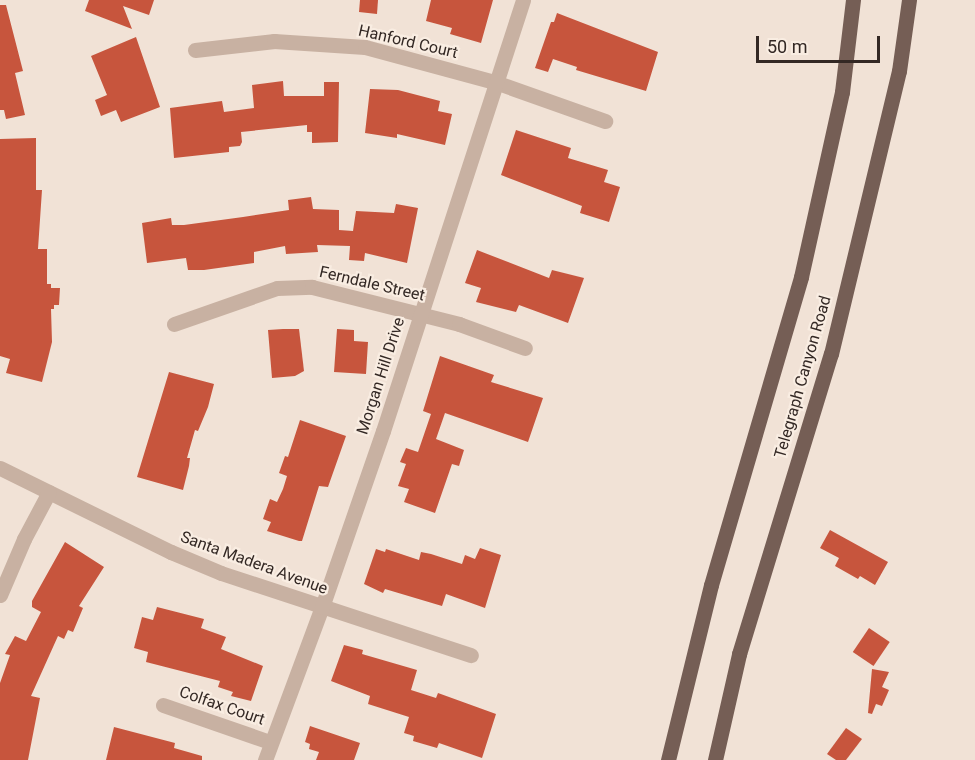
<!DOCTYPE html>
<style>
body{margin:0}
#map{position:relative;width:975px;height:760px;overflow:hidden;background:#f1e2d6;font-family:Roboto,sans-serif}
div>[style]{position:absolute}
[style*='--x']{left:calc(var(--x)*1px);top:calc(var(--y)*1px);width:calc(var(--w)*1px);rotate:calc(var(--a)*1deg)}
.building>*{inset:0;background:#c7553d;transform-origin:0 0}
.minor>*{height:15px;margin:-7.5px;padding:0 7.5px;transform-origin:7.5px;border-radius:7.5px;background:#c8b1a2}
.major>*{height:15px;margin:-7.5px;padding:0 7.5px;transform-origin:7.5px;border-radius:7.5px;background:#755e55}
span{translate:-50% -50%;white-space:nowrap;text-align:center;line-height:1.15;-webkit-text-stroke:4.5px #f9ede2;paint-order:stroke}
.street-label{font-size:16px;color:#332824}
.scale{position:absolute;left:756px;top:36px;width:124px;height:27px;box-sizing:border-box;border:3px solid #332824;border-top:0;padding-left:8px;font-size:18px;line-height:21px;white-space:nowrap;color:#332824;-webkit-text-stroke:4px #f9ede2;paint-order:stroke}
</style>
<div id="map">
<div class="building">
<div style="clip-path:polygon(89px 0,154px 0,149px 15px,123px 6px,132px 29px,85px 11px)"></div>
<div style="clip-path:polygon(360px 0,378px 0,377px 14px,359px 12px)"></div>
<div style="clip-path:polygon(431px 0,493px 0,481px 43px,450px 34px,452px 28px,426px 21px)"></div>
<div style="clip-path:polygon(0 5px,6px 5px,23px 71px,15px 73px,25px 115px,6px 119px,4px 110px,0 110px)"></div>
<div style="clip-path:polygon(557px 13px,658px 52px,646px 91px,576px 70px,577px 67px,553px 59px,548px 72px,535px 68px,551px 22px,554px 22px)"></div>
<div style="clip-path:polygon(136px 37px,160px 107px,121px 122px,116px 110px,101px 116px,95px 100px,107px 95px,91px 56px)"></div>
<div style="clip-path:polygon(283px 81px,284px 96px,324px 96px,324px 82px,339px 82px,338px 142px,312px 143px,312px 132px,307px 132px,307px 125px,241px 132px,242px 142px,240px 146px,229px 147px,229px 152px,174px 158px,170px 108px,222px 101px,224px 112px,254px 108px,252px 85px)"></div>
<div style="clip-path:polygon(370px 89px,398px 90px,440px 101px,438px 111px,452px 114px,445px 145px,397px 134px,397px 138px,365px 133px)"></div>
<div style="clip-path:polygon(516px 130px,571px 148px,568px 158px,608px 170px,604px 182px,620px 187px,609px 222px,580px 213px,582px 206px,501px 175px)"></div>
<div style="clip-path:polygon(36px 138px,36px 190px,42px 190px,38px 249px,47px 249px,47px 284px,51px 284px,51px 288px,60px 288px,59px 305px,54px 305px,54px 309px,51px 309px,52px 342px,42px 382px,6px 373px,10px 359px,0 356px,0 139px)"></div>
<div style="clip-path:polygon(311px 197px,313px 209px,339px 210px,339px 230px,353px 231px,356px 211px,394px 213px,396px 204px,418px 208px,407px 263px,365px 253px,364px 261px,349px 260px,350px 246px,317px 245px,318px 252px,286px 254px,285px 246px,254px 252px,254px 263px,204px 270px,188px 270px,186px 258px,147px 263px,142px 223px,171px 218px,172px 225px,184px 225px,243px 217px,289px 210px,288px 200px)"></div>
<div style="clip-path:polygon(477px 250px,549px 278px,552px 270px,584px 278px,568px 323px,519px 305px,516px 312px,476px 302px,481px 288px,465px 283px)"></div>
<div style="clip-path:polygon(283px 329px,299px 329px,304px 371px,295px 376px,272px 378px,268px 330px)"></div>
<div style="clip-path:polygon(337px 329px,354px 330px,354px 341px,368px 342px,366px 374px,334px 372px)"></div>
<div style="clip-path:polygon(440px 356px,494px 375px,491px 382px,543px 398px,528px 442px,445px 413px,436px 439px,464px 450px,459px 466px,452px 464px,435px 513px,404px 502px,409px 489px,398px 486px,406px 464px,400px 462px,406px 448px,418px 452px,431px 414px,423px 411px)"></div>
<div style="clip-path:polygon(169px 372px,214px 384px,208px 407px,198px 431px,195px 430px,187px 458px,190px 458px,189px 466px,183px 490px,137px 477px)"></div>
<div style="clip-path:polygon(300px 420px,346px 436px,328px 487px,319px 486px,302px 541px,299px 541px,267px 531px,271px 522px,263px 519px,270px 499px,277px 502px,283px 489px,287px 476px,279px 473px,285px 456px,288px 457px)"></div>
<div style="clip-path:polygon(830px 530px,888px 562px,875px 585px,860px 576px,858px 579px,835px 566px,839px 558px,820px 548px)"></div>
<div style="clip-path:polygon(65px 542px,104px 567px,79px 606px,83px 608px,73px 632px,68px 630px,64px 639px,58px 636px,31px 696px,40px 698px,28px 760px,0 760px,0 683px,10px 655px,5px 654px,15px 636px,26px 641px,41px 612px,32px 607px,32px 601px)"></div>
<div style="clip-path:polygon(480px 548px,501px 555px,485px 608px,446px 594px,442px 606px,385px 589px,383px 593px,364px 584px,376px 549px,385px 552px,386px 549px,419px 560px,421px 552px,431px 554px,462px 564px,465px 555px,475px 559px)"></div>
<div style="clip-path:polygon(157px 607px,204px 619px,201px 628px,226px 637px,221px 649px,263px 666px,251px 701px,231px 696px,233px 692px,218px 687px,220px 681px,146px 662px,148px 652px,134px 648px,142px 617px,153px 620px)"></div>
<div style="left:869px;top:628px;width:25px;height:29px;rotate:34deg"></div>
<div style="clip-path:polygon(344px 645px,363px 650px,362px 654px,417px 670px,411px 690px,436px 698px,438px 693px,496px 714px,482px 758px,439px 743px,437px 748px,413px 741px,414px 736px,404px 733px,409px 717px,368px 704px,370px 696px,331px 681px)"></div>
<div style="clip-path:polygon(872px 669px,889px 672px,882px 687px,889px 690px,882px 706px,876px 704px,872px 714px,868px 713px)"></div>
<div style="clip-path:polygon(310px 726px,360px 743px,354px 760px,316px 760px,319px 752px,309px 749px,310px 744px,305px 742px)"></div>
<div style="clip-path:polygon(114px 727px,175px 743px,174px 748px,202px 756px,202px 760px,106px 760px)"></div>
<div style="clip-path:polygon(846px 728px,862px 739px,846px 760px,836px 760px,827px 754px)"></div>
</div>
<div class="minor">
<div style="--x:195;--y:50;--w:80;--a:-6.5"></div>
<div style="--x:274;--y:41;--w:91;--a:3.8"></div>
<div style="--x:365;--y:47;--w:135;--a:15.1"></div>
<div style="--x:495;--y:82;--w:117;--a:19.5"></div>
<div style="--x:174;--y:324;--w:109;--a:-19.3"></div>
<div style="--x:277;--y:288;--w:35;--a:-2"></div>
<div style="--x:312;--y:287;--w:152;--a:14.1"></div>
<div style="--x:459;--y:324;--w:70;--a:20"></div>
<div style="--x:0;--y:468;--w:191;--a:26.2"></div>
<div style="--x:171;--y:552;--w:54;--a:22.8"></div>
<div style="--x:221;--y:573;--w:263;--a:18.2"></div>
<div style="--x:0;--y:595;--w:61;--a:-66.8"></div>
<div style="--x:24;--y:539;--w:53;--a:-62"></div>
<div style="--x:163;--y:705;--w:113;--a:19.1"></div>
<div style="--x:265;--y:760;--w:163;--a:-69.6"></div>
<div style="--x:322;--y:607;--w:186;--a:-70.9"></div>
<div style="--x:383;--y:431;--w:453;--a:-72"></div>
</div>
<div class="major">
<div style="--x:668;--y:760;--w:180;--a:-76.2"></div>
<div style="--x:711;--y:585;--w:321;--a:-73.7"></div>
<div style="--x:801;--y:277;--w:189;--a:-77.5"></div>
<div style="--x:842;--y:92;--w:93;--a:-83.2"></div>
<div style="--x:715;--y:760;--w:109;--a:-77.2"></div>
<div style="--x:739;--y:654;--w:314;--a:-73"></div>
<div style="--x:831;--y:354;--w:291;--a:-76.5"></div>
<div style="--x:899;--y:71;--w:72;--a:-82"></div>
</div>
<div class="street-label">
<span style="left:408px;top:42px;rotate:13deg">Hanford Court</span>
<span style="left:372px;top:284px;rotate:13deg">Ferndale Street</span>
<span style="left:381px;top:376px;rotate:-72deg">Morgan Hill Drive</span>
<span style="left:803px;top:377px;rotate:-74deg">Telegraph Canyon Road</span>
<span style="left:254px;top:563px;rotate:20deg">Santa Madera Avenue</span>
<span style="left:222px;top:706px;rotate:19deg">Colfax Court</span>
</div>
<div class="scale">50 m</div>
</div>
